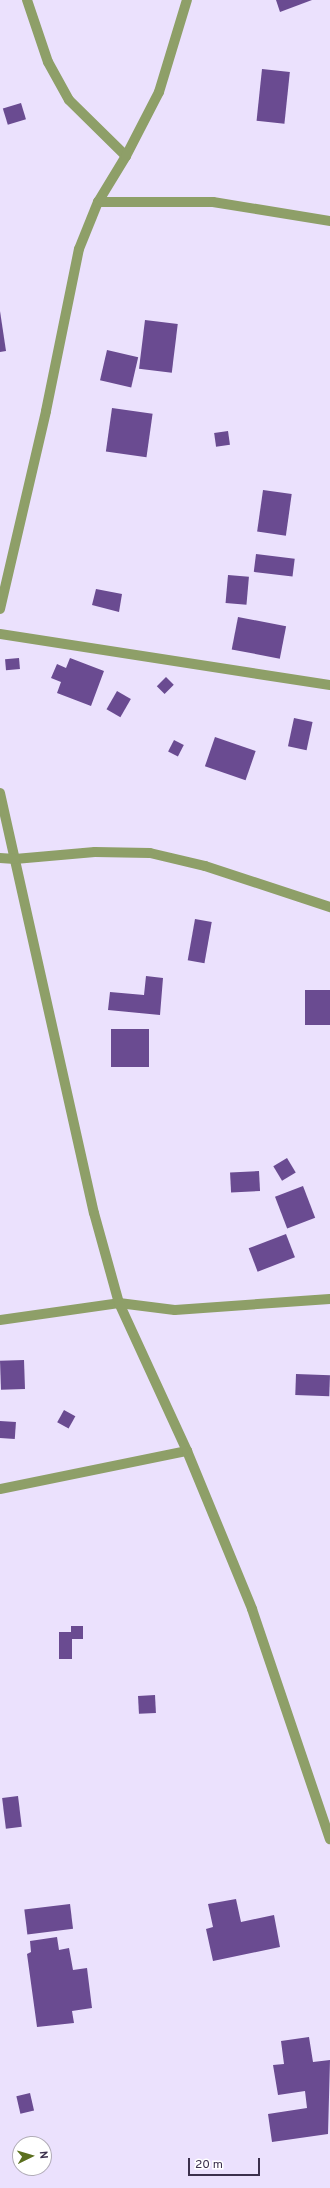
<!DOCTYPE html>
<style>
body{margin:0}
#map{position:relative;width:330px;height:2188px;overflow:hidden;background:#ebe1fd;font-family:Overpass,sans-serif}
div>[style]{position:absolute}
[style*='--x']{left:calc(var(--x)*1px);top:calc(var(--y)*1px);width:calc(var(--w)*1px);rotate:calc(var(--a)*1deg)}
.building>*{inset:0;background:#6a4b91;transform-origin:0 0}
.minor>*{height:10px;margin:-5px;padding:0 5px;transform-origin:5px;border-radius:5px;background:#8e9f68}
.tertiary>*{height:10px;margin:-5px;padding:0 5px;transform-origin:5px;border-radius:5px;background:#8e9f68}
span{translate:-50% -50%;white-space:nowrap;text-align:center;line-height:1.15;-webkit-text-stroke:4px #fff;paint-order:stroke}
.north{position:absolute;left:12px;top:2136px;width:40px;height:40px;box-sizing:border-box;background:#fff;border:1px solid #b1acb7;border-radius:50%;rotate:85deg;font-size:11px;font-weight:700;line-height:16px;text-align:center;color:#3b304c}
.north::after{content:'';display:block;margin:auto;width:14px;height:18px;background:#5b6f1e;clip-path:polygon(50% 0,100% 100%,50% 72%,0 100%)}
.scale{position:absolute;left:188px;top:2158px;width:72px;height:18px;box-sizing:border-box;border:2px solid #3b304c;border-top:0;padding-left:5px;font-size:12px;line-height:14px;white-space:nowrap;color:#3b304c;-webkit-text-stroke:3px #fff;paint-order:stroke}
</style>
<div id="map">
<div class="building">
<div style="clip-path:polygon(276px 0,312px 0,280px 12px)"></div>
<div style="left:262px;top:69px;width:28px;height:52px;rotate:6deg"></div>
<div style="left:21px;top:103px;width:17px;height:19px;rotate:73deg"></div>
<div style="clip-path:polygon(0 311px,6px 351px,0 352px)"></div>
<div style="left:145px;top:320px;width:33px;height:49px;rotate:7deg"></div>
<div style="left:107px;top:350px;width:32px;height:31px;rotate:13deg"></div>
<div style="left:112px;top:408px;width:41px;height:44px;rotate:8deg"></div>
<div style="left:228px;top:431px;width:14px;height:14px;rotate:82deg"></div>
<div style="left:263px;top:490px;width:29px;height:42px;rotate:8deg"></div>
<div style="left:256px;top:554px;width:39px;height:18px;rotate:7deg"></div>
<div style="left:228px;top:575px;width:21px;height:28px;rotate:5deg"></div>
<div style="clip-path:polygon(96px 589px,122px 594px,119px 612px,92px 605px)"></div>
<div style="left:238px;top:617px;width:49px;height:33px;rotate:11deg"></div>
<div style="left:19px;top:658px;width:11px;height:14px;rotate:85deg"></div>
<div style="clip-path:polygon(70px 658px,104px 671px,91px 706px,57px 693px,61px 682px,51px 678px,57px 664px,66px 668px)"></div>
<div style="left:166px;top:677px;width:11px;height:13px;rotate:45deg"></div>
<div style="left:117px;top:691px;width:16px;height:21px;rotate:30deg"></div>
<div style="left:294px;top:718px;width:19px;height:29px;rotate:12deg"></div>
<div style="left:215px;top:737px;width:43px;height:31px;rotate:19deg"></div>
<div style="left:174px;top:740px;width:11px;height:13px;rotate:27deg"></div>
<div style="left:195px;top:919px;width:17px;height:42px;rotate:10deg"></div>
<div style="clip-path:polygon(146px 976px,163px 978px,160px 1015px,108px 1010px,110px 992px,144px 995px)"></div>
<div style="left:305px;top:990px;width:25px;height:35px"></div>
<div style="left:111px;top:1029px;width:38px;height:38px"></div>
<div style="left:287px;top:1158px;width:17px;height:16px;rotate:59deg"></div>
<div style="left:259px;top:1171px;width:20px;height:29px;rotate:87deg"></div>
<div style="left:303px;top:1186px;width:34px;height:30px;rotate:69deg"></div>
<div style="left:286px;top:1234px;width:25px;height:40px;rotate:69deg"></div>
<div style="left:24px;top:1360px;width:29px;height:24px;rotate:88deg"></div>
<div style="left:296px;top:1374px;width:34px;height:21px;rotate:2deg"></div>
<div style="left:64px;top:1410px;width:13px;height:14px;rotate:29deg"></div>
<div style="left:0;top:1421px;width:16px;height:17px;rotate:4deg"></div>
<div style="clip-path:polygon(71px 1626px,83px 1626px,83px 1639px,72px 1639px,72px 1659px,59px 1659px,59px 1632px,71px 1632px)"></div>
<div style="left:155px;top:1695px;width:18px;height:17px;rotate:87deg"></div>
<div style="left:18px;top:1796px;width:31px;height:16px;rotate:83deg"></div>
<div style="clip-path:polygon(236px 1899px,241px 1922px,274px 1915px,280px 1947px,213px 1961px,206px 1929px,213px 1927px,208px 1904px)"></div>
<div style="left:70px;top:1904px;width:25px;height:46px;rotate:83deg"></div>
<div style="clip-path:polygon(57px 1937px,59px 1950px,69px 1948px,73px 1970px,87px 1968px,92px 2008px,72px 2011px,74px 2023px,37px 2027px,27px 1954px,31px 1952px,30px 1941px)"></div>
<div style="clip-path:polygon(309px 2037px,313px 2062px,330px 2060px,328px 2134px,272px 2142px,268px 2114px,307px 2108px,305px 2091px,278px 2095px,273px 2065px,284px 2064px,281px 2041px)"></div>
<div style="left:30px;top:2093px;width:18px;height:14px;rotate:77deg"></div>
</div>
<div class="minor">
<div style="--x:27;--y:0;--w:65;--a:71.3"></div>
<div style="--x:48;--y:62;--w:43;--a:61.1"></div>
<div style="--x:69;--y:100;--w:80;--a:44.5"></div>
<div style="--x:98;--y:202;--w:115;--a:0"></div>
<div style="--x:213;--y:202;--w:119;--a:9.2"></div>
<div style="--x:0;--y:609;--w:203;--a:-76.9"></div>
<div style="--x:46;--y:411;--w:165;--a:-78.5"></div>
<div style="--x:79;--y:249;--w:51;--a:-68"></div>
<div style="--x:98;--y:202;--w:54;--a:-58.7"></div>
<div style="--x:126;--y:156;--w:72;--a:-62.7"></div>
<div style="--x:159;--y:92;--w:96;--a:-73.1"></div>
<div style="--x:0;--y:634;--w:334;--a:8.8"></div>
<div style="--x:15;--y:859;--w:80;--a:-5"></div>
<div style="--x:95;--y:852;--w:55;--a:1"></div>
<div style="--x:150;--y:853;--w:57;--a:13.3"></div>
<div style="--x:205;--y:866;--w:132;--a:18.2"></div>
<div style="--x:0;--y:1320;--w:120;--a:-8.1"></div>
<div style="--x:119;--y:1303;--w:56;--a:7.1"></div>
<div style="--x:175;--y:1310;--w:155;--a:-4.1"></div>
<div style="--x:0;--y:1489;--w:191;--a:-11.5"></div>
</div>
<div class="tertiary">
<div style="--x:0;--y:793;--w:430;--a:77.4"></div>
<div style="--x:94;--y:1213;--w:93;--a:74.5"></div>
<div style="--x:119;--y:1303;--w:163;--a:65.3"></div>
<div style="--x:187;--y:1451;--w:171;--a:67.6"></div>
<div style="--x:252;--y:1609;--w:243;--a:71.3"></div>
<div style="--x:0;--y:858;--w:15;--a:4"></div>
</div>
<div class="north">N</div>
<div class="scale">20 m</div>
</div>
